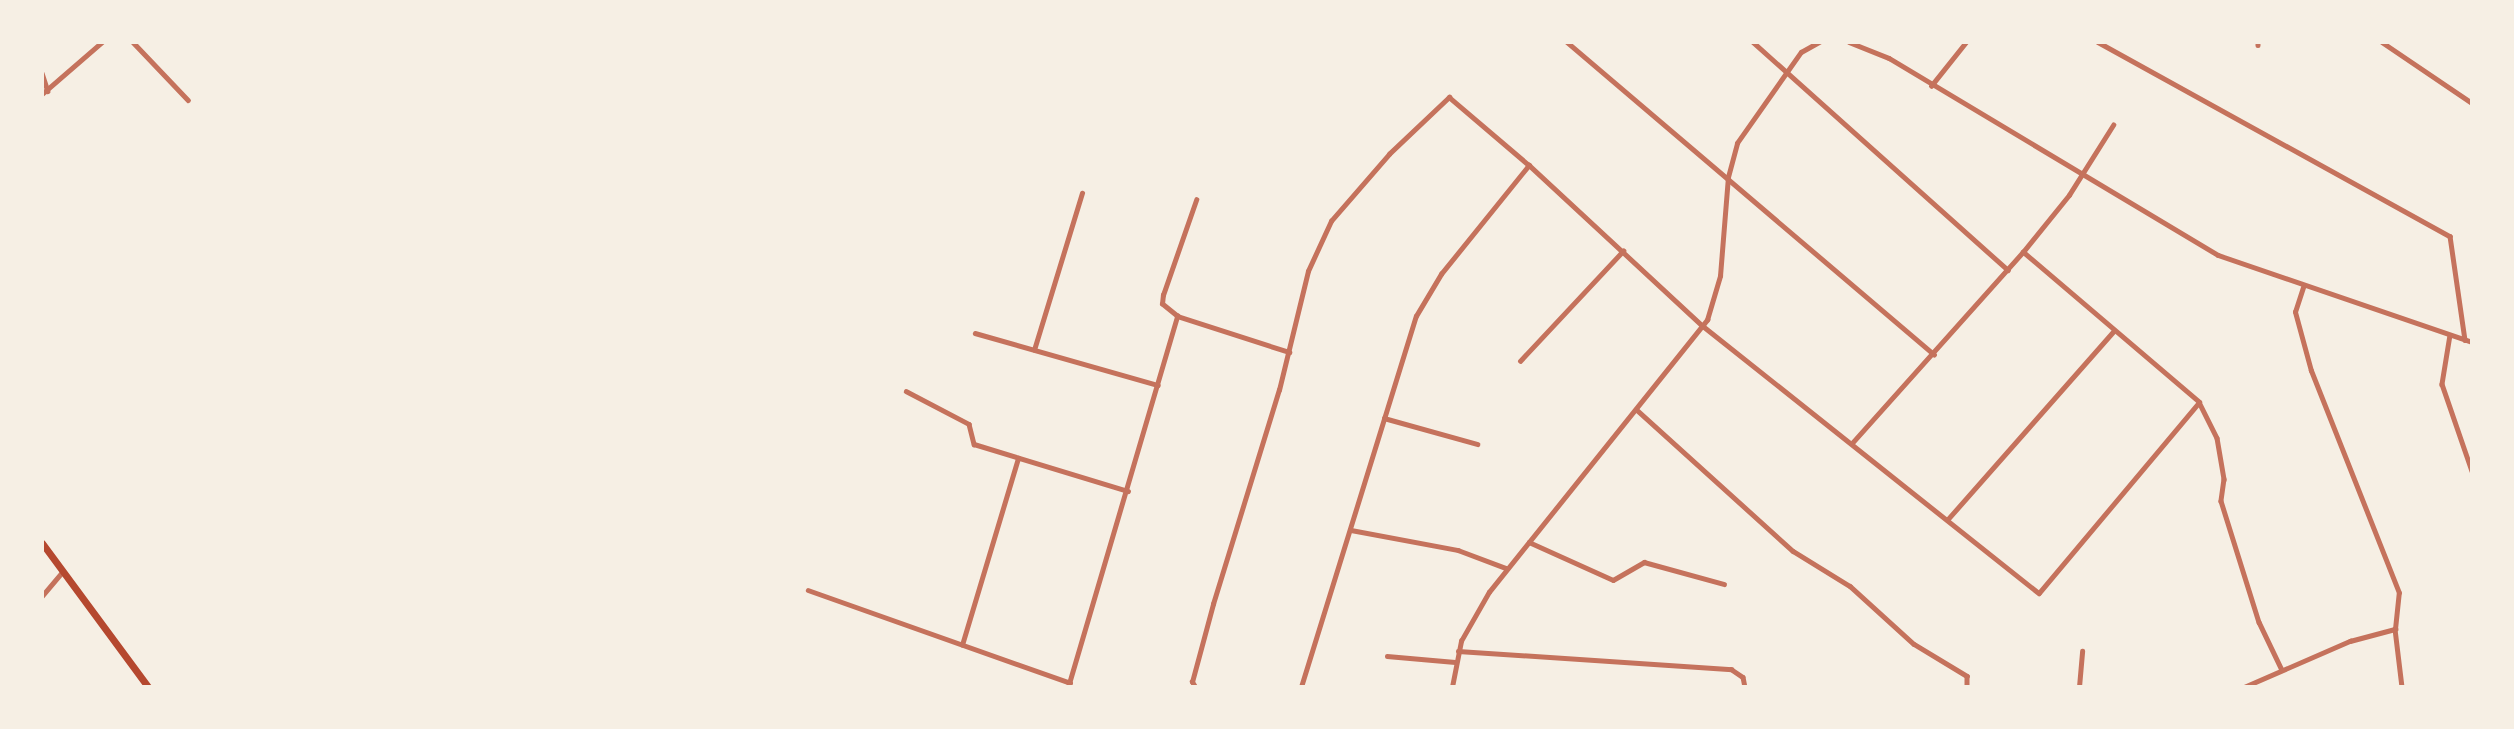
<!DOCTYPE html>
<style>
body{margin:0}
#map{position:relative;width:2514px;height:729px;overflow:hidden;background:#f6efe4;font-family:"Fira Sans",sans-serif}
div>[style]{position:absolute}
[style*='--x']{left:calc(var(--x)*1px);top:calc(var(--y)*1px);width:calc(var(--w)*1px);rotate:calc(var(--a)*1deg)}
.minor>*{height:4.5px;margin:-2.25px;padding:0 2.25px;transform-origin:2.25px;border-radius:2.25px;background:#c5725c}
.secondary>*{height:7px;margin:-3.5px;padding:0 3.5px;transform-origin:3.5px;border-radius:3.5px;background:#b5482f}
span{translate:-50% -50%;white-space:nowrap;text-align:center;line-height:1.15;-webkit-text-stroke:4.5px #f6efe4;paint-order:stroke}
.frame{position:absolute;inset:0;border:44px solid #f6efe4;pointer-events:none}
</style>
<div id="map">
<div class="minor">
<div style="--x:133;--y:42;--w:80;--a:46.5"></div>
<div style="--x:1567;--y:42;--w:482;--a:40.4"></div>
<div style="--x:1753;--y:42;--w:342;--a:41.8"></div>
<div style="--x:1849;--y:42;--w:43;--a:21.8"></div>
<div style="--x:1889;--y:58;--w:383;--a:30.9"></div>
<div style="--x:2218;--y:255;--w:268;--a:18.9"></div>
<div style="--x:2098;--y:42;--w:402;--a:28.9"></div>
<div style="--x:2450;--y:236;--w:105;--a:81.8"></div>
<div style="--x:2258;--y:42;--w:3;--a:90"></div>
<div style="--x:2382;--y:42;--w:109;--a:34.1"></div>
<div style="--x:42;--y:73;--w:19;--a:72"></div>
<div style="--x:1931;--y:86;--w:56;--a:-51.5"></div>
<div style="--x:42;--y:94;--w:79;--a:-40.9"></div>
<div style="--x:1177;--y:316;--w:19;--a:-141"></div>
<div style="--x:1162;--y:304;--w:9;--a:-84"></div>
<div style="--x:1163;--y:295;--w:101;--a:-70.8"></div>
<div style="--x:975;--y:333;--w:190;--a:15.9"></div>
<div style="--x:2450;--y:335;--w:50;--a:99.3"></div>
<div style="--x:2442;--y:384;--w:92;--a:71"></div>
<div style="--x:1034;--y:350;--w:164;--a:-73"></div>
<div style="--x:1520;--y:361;--w:151;--a:-46.9"></div>
<div style="--x:906;--y:391;--w:71;--a:27.6"></div>
<div style="--x:969;--y:424;--w:21;--a:76"></div>
<div style="--x:974;--y:444;--w:161;--a:17"></div>
<div style="--x:2199;--y:402;--w:40;--a:63.4"></div>
<div style="--x:2217;--y:438;--w:42;--a:80.3"></div>
<div style="--x:2224;--y:479;--w:22;--a:98"></div>
<div style="--x:2221;--y:501;--w:127;--a:72.6"></div>
<div style="--x:2259;--y:622;--w:53;--a:64.4"></div>
<div style="--x:1637;--y:410;--w:210;--a:42.1"></div>
<div style="--x:1793;--y:551;--w:67;--a:31.6"></div>
<div style="--x:1850;--y:586;--w:86;--a:42.2"></div>
<div style="--x:1914;--y:644;--w:62;--a:31.1"></div>
<div style="--x:1967;--y:676;--w:11;--a:90"></div>
<div style="--x:1384;--y:418;--w:97;--a:15.6"></div>
<div style="--x:1853;--y:442;--w:255;--a:-48.2"></div>
<div style="--x:2023;--y:252;--w:73;--a:-51.1"></div>
<div style="--x:2069;--y:195;--w:83;--a:-57.8"></div>
<div style="--x:1948;--y:519;--w:251;--a:-48.6"></div>
<div style="--x:1351;--y:530;--w:109;--a:10.6"></div>
<div style="--x:1458;--y:550;--w:51;--a:20.6"></div>
<div style="--x:1529;--y:542;--w:92;--a:24.3"></div>
<div style="--x:1613;--y:580;--w:36;--a:-30"></div>
<div style="--x:1644;--y:562;--w:83;--a:15.4"></div>
<div style="--x:808;--y:590;--w:278;--a:19.5"></div>
<div style="--x:42;--y:596;--w:30;--a:-50"></div>
<div style="--x:2395;--y:629;--w:58;--a:83.1"></div>
<div style="--x:962;--y:645;--w:195;--a:-73.3"></div>
<div style="--x:1458;--y:651;--w:274;--a:3.8"></div>
<div style="--x:1731;--y:669;--w:14;--a:34"></div>
<div style="--x:1743;--y:677;--w:10;--a:79"></div>
<div style="--x:1387;--y:656;--w:68;--a:5"></div>
<div style="--x:1068;--y:687;--w:387;--a:-73.6"></div>
<div style="--x:1177;--y:316;--w:118;--a:17.8"></div>
<div style="--x:1195;--y:687;--w:6;--a:-121"></div>
<div style="--x:1192;--y:682;--w:81;--a:-74.9"></div>
<div style="--x:1213;--y:604;--w:224;--a:-72.9"></div>
<div style="--x:1279;--y:390;--w:122;--a:-76.3"></div>
<div style="--x:1308;--y:271;--w:55;--a:-65.3"></div>
<div style="--x:1331;--y:221;--w:89;--a:-49.1"></div>
<div style="--x:1389;--y:154;--w:83;--a:-43.5"></div>
<div style="--x:1449;--y:97;--w:105;--a:40.4"></div>
<div style="--x:1301;--y:687;--w:388;--a:-72.8"></div>
<div style="--x:1416;--y:316;--w:49;--a:-59.2"></div>
<div style="--x:1441;--y:274;--w:140;--a:-51.1"></div>
<div style="--x:1529;--y:165;--w:237;--a:42.8"></div>
<div style="--x:1703;--y:326;--w:429;--a:38.5"></div>
<div style="--x:2039;--y:593;--w:249;--a:-50"></div>
<div style="--x:2199;--y:402;--w:231;--a:-139.6"></div>
<div style="--x:1452;--y:687;--w:47;--a:-78.9"></div>
<div style="--x:1461;--y:641;--w:56;--a:-60.3"></div>
<div style="--x:1489;--y:592;--w:349;--a:-51.3"></div>
<div style="--x:1707;--y:320;--w:46;--a:-73.5"></div>
<div style="--x:1720;--y:276;--w:99;--a:-85.4"></div>
<div style="--x:1728;--y:177;--w:35;--a:-75"></div>
<div style="--x:1737;--y:143;--w:111;--a:-54.9"></div>
<div style="--x:1801;--y:52;--w:21;--a:-29"></div>
<div style="--x:2079;--y:687;--w:36;--a:-85"></div>
<div style="--x:2244;--y:687;--w:116;--a:-23.5"></div>
<div style="--x:2350;--y:641;--w:47;--a:-14.9"></div>
<div style="--x:2395;--y:629;--w:36;--a:-84"></div>
<div style="--x:2399;--y:593;--w:239;--a:-111.6"></div>
<div style="--x:2311;--y:371;--w:61;--a:-105.2"></div>
<div style="--x:2295;--y:312;--w:26;--a:-72"></div>
</div>
<div class="secondary">
<div style="--x:42;--y:543;--w:179;--a:53.6"></div>
</div>
<div class="frame"></div>
</div>
